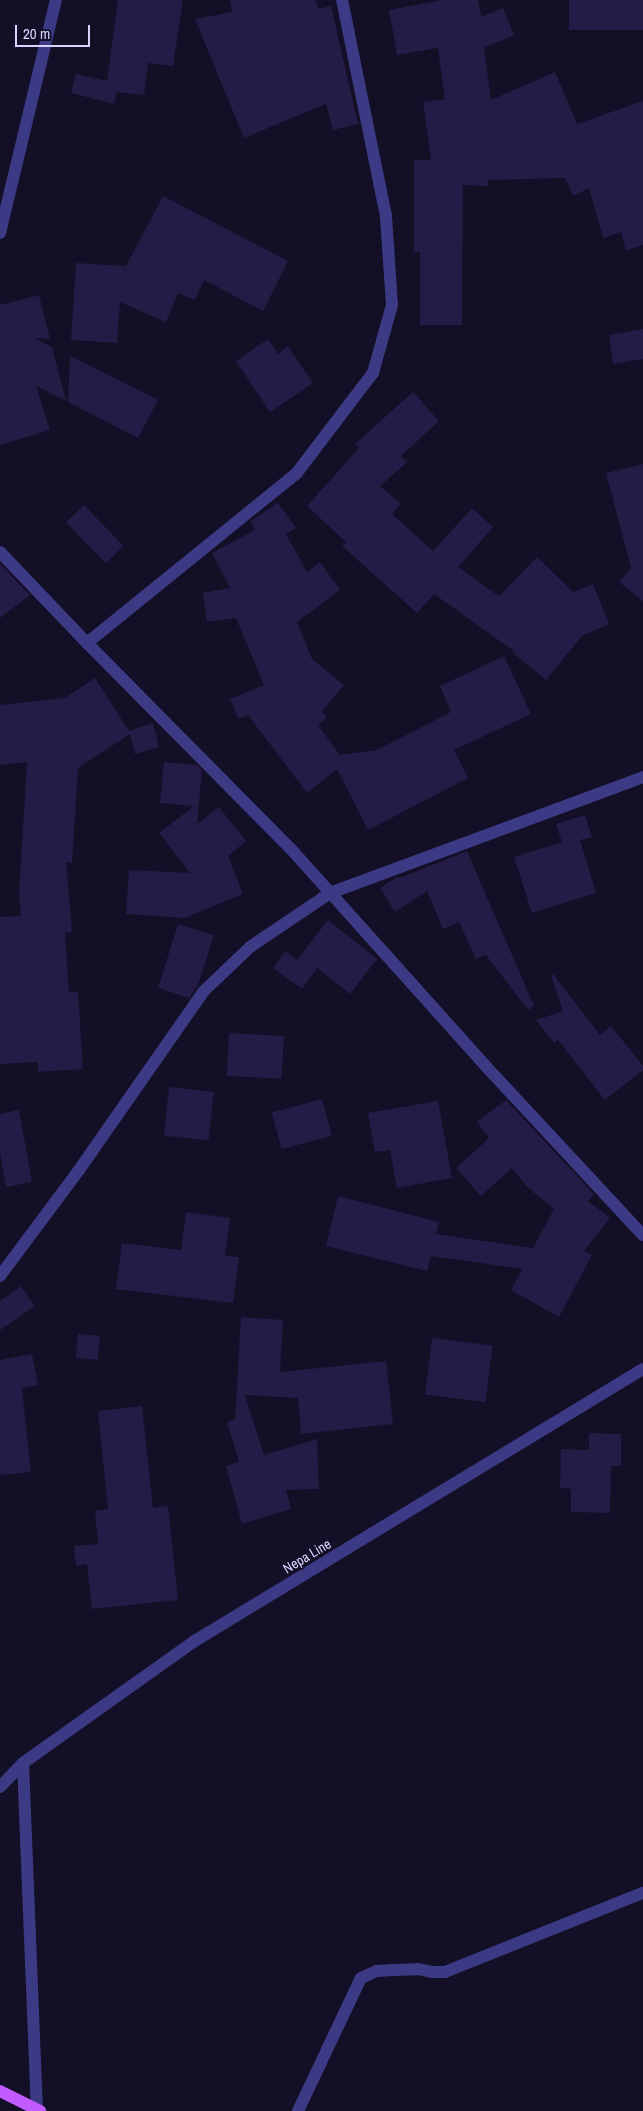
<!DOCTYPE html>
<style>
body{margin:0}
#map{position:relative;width:643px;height:2111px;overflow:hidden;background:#130f26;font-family:"Archivo Narrow",sans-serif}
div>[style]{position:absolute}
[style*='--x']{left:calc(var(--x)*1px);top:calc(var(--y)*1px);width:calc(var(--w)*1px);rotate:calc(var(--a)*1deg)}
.building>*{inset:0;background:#241b47;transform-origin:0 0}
.minor>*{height:12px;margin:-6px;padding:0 6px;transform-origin:6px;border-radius:6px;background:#3d3a85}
.major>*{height:12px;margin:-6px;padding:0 6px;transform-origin:6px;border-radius:6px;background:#c25bff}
span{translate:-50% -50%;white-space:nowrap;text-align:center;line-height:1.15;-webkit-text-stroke:4px #130f26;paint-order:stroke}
.street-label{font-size:14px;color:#d9d4ff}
.scale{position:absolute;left:15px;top:25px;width:75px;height:22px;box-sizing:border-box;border:2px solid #d9d4ff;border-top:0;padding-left:6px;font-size:15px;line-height:18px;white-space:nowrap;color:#d9d4ff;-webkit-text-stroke:4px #130f26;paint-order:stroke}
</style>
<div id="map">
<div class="building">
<div style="clip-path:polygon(118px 0,183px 0,173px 66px,148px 63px,144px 95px,117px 92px,114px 104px,71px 93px,76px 74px,107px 81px)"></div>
<div style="clip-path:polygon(230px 0,316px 0,318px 9px,331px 6px,358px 124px,333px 130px,326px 104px,244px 138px,195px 19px,232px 12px)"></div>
<div style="clip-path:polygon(442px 0,478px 0,481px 17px,503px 8px,514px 35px,484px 48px,491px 100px,555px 72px,577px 124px,643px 101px,643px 245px,626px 251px,621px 232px,603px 238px,589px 188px,573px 196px,565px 178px,488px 180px,488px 186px,463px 185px,462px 325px,420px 325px,420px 252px,414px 252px,414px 160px,431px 160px,423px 102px,445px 99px,438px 48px,397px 55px,389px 10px)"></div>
<div style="left:569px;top:0;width:74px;height:30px"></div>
<div style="clip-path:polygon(163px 196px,288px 261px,263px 311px,204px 280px,195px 300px,178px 293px,166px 322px,120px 302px,117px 343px,71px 340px,76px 263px,126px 266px)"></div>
<div style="clip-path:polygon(39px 295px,50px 339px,35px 338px,52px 347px,66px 401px,36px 386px,50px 430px,0 445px,0 305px)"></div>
<div style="clip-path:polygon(643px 329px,643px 359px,613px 364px,609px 335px)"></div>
<div style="clip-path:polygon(268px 339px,278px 354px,288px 346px,313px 383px,270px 412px,236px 361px)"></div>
<div style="clip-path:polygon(70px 356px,158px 400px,138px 438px,68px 402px)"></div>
<div style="clip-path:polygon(413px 392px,439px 421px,401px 456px,407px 462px,380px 486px,401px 504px,392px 514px,433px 551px,472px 508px,493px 527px,458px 567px,499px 596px,537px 557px,573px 592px,593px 584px,609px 624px,582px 636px,546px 680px,512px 652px,514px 651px,434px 594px,417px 613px,342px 546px,346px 542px,307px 506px,359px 448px,355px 444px)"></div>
<div style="clip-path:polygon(643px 464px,643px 601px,619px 582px,631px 568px,606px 473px)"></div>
<div style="clip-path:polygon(278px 503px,296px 528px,286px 534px,307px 572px,320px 562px,340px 590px,297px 622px,312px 659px,344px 685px,322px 711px,327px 718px,318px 725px,340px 755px,377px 750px,451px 712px,440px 686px,504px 656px,531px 714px,454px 750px,468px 778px,368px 830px,337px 769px,307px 793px,248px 715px,238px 719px,230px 699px,264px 685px,236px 618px,207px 622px,203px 593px,230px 588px,212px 553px,255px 530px,250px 521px)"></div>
<div style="left:84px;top:505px;width:57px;height:25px;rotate:46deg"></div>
<div style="clip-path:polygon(0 564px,30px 595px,0 618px)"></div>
<div style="clip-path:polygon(95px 678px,129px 731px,153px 723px,159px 747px,135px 754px,130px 734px,78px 768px,72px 863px,66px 862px,72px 932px,65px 933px,69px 992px,78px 992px,83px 1069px,38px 1072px,38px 1062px,0 1064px,0 917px,21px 916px,19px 894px,27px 762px,0 765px,0 705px,65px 698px)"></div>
<div style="clip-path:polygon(164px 762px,197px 765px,202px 770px,197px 824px,219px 807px,246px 841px,228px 856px,243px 894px,185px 918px,126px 914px,129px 870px,190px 873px,159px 833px,194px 806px,160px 803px)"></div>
<div style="clip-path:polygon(585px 815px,592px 837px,580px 840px,596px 893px,532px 913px,514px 857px,562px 842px,556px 824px)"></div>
<div style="clip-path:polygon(467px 851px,534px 1006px,528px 1010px,486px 955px,476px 959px,459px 922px,443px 929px,427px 891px,395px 912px,380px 888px,397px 877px,400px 878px)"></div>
<div style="clip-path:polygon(328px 920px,377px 959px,350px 994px,317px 968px,302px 989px,273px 968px,285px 951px,297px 960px)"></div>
<div style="clip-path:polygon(178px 924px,214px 935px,198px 985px,189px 998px,158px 988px)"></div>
<div style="clip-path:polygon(553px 974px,600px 1035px,611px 1026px,643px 1066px,643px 1070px,605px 1100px,558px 1040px,554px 1043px,536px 1020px,563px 1011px,551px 975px)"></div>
<div style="left:229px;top:1033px;width:55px;height:43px;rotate:3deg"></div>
<div style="left:169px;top:1087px;width:45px;height:49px;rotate:6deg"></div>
<div style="left:322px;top:1099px;width:38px;height:52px;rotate:75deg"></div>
<div style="clip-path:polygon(506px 1100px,594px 1194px,588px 1201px,610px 1218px,584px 1251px,592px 1255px,559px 1317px,511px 1290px,522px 1269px,431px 1256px,427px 1271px,326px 1246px,338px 1196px,439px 1222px,436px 1234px,533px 1248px,554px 1209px,526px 1186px,512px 1168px,481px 1196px,456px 1168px,489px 1138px,477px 1122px)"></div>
<div style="clip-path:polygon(438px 1101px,452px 1178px,397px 1188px,390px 1150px,375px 1152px,368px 1113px)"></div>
<div style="clip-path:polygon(19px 1110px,32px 1182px,6px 1187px,0 1153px,0 1114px)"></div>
<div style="clip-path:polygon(186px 1212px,230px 1218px,225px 1256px,239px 1257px,233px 1303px,116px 1289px,122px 1243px,181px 1250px)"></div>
<div style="clip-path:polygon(21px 1286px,35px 1306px,0 1330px,0 1301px)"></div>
<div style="clip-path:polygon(241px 1317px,283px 1320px,280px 1372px,386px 1361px,393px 1424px,301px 1434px,298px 1398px,245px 1395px,264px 1455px,317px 1439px,319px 1489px,286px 1490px,291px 1509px,242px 1524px,226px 1466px,239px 1462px,227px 1422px,235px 1419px)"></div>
<div style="left:78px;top:1334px;width:22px;height:24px;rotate:5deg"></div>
<div style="left:432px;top:1338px;width:61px;height:57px;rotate:7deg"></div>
<div style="clip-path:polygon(32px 1354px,38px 1385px,22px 1388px,31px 1472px,0 1475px,0 1360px)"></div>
<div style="clip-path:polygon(142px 1406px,153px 1508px,168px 1506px,178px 1600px,92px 1609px,87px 1564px,76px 1566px,74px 1546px,98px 1544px,95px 1511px,108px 1509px,98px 1411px)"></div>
<div style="clip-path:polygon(589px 1433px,621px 1434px,621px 1466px,611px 1466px,610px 1513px,571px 1512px,571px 1489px,560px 1488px,561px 1449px,589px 1450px)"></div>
</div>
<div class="minor">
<div style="--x:0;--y:233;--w:240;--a:-76.5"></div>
<div style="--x:0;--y:552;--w:126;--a:46.3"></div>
<div style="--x:87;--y:643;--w:290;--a:45.3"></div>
<div style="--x:291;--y:849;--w:305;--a:48.1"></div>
<div style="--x:495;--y:1076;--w:217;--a:47.1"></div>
<div style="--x:87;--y:643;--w:269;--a:-39"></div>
<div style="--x:296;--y:474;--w:127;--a:-52.7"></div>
<div style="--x:373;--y:373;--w:71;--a:-74.4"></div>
<div style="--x:392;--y:305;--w:89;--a:-93.9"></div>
<div style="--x:386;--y:216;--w:220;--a:-101.5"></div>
<div style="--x:0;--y:1276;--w:132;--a:-53.3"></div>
<div style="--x:79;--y:1170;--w:218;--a:-55.1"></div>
<div style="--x:204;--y:991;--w:64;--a:-43.7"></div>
<div style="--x:250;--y:947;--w:97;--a:-34"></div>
<div style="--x:330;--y:893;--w:334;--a:-20.3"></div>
<div style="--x:23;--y:1763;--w:346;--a:87.7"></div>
<div style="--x:0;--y:1787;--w:33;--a:-46"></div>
<div style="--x:23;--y:1763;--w:209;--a:-35.4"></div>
<div style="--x:193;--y:1642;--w:526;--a:-31.24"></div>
<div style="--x:298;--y:2111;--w:147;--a:-64.7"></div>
<div style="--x:361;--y:1978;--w:17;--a:-24"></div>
<div style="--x:377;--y:1971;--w:17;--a:-3"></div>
<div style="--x:394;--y:1970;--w:24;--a:-2"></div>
<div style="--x:418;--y:1969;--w:14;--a:12"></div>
<div style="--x:432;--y:1972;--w:13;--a:0"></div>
<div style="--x:445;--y:1972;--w:213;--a:-21.8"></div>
</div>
<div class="major">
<div style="--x:0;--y:2091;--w:45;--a:26.6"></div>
</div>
<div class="street-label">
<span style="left:307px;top:1556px;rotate:-31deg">Nepa Line</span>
</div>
<div class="scale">20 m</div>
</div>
